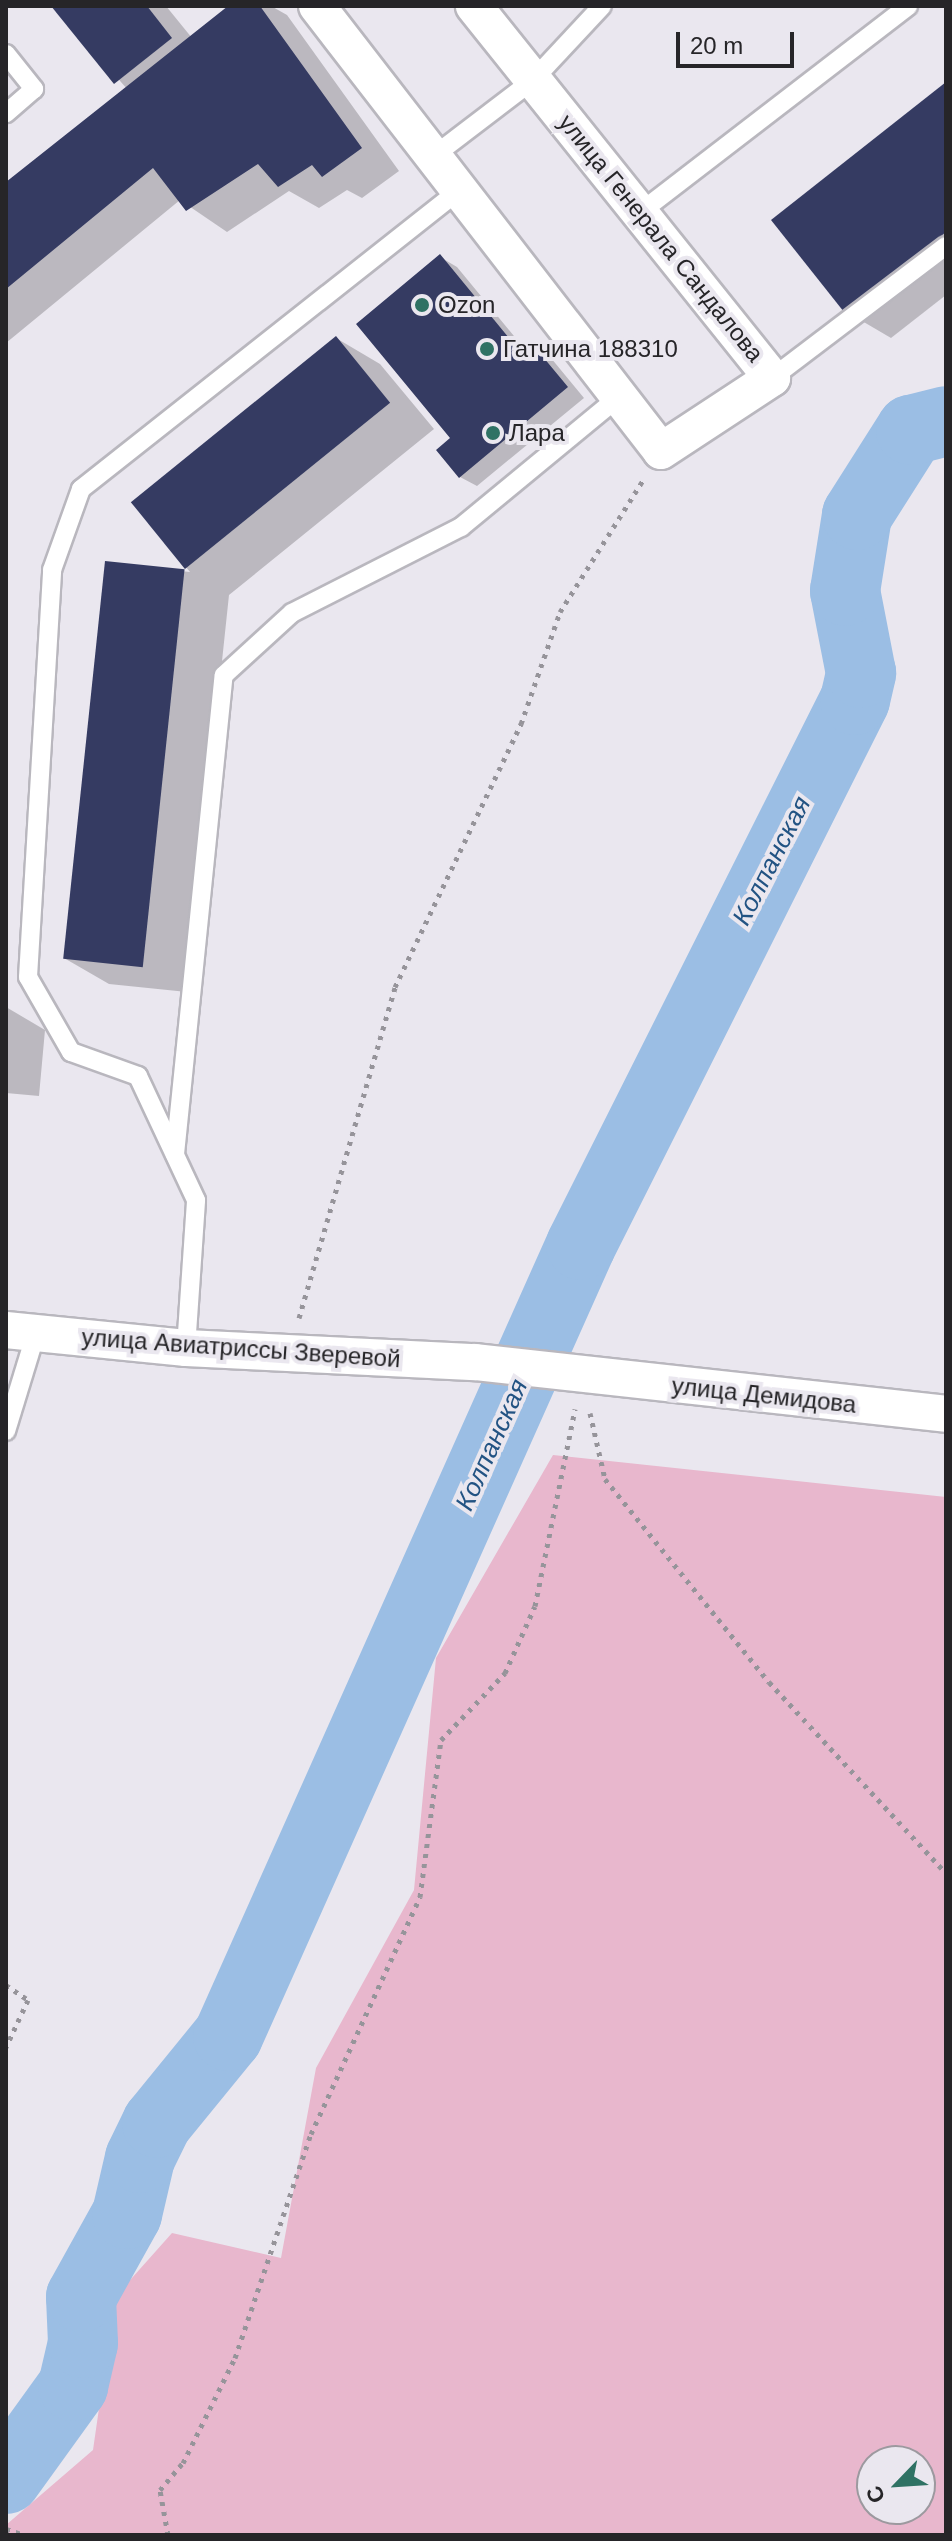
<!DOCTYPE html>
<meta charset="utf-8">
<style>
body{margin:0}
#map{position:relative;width:952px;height:2541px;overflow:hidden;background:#eae7ef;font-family:Helvetica,sans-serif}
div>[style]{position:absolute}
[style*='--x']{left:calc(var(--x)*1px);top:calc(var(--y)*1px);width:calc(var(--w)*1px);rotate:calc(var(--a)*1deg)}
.green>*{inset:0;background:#e8b7cd}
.shadow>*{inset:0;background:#0003}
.river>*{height:70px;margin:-35px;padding:0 35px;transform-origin:35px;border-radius:35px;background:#9bbee4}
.building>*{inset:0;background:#353b62;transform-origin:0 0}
.path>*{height:5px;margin-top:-2.5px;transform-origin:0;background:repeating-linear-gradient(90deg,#96949a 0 4px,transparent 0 10px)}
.roads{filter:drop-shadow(2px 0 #b9b7be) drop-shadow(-2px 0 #b9b7be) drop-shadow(0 2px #b9b7be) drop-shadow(0 -2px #b9b7be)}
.lane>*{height:18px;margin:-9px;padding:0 9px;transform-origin:9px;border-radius:9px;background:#fff}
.street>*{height:36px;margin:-18px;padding:0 18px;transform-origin:18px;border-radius:18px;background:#fff}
.dots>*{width:22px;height:22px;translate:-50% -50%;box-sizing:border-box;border:4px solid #eae7ef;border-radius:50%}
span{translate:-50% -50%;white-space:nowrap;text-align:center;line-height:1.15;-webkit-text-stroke:8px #eae7ef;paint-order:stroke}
.street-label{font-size:24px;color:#262528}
.poi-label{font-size:24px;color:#262528}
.left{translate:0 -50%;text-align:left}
.water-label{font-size:26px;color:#225383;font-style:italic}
.frame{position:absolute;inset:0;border:8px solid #262528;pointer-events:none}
.north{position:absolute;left:856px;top:2445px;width:80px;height:80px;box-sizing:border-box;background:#eae7ef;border:2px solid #9c999f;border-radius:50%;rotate:245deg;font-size:22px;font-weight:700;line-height:32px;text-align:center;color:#262528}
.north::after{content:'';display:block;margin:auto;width:28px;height:36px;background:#2f7264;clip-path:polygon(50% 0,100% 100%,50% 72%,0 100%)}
.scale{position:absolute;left:676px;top:32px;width:118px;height:36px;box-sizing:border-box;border:4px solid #262528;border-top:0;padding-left:10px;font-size:24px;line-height:28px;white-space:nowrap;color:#262528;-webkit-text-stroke:6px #eae7ef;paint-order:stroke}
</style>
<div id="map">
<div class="green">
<div style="clip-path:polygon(evenodd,553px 1455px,946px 1497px,946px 2535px,6px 2535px,6px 2525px,93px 2450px,115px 2297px,172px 2233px,281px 2258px,316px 2068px,414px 1890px,436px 1658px,553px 1455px,872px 2461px,920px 2461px,920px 2509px,872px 2509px,872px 2461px)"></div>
</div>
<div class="shadow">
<div style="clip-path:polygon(54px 6px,166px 6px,192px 38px,232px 6px,271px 6px,287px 15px,399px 171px,362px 198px,347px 190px,319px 208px,289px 191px,227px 232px,180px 200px,6px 343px,6px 187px,128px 90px)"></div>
<div style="clip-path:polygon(946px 84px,946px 295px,891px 338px,845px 311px)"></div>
<div style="clip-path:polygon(440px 257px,457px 267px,523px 347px,529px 343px,546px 352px,584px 398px,477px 486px,460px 477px,453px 438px)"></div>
<div style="clip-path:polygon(336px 338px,380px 364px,434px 429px,229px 595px,187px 992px,109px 984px,64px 958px,107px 563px,190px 572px,134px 502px)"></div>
<div style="clip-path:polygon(6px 1007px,45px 1030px,39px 1096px,6px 1093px)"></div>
</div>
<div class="river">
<div style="--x:6;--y:2479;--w:115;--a:-54.2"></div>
<div style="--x:73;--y:2386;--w:44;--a:-76.9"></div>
<div style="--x:83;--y:2343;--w:46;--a:-92.5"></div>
<div style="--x:81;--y:2297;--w:95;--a:-61"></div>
<div style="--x:127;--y:2214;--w:57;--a:-76.9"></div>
<div style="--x:140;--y:2158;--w:39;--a:-64"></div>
<div style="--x:157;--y:2123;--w:112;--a:-50.8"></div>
<div style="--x:228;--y:2036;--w:866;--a:-65.95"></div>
<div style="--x:581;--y:1245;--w:610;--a:-63.31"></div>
<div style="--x:855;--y:700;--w:28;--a:-77"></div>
<div style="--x:861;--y:673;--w:84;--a:-101"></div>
<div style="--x:845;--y:591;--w:77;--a:-81"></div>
<div style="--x:857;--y:515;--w:101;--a:-57.6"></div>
<div style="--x:911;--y:430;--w:36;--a:-14"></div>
</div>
<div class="building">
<div style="clip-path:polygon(51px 6px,147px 6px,172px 38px,114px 84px)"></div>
<div style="clip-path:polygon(228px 6px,260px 6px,362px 148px,322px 177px,312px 165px,278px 187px,258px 164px,186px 211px,153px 168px,6px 289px,6px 182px)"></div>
<div style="clip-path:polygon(946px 82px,946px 232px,844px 312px,771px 220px)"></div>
<div style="clip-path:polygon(440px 254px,518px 349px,529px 340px,568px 387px,459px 478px,436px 450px,450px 438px,356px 324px)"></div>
<div style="left:336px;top:336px;width:86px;height:264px;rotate:51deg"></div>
<div style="left:105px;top:561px;width:80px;height:400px;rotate:6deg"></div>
</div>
<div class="path">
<div style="--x:299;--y:1318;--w:345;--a:-73.8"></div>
<div style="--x:395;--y:987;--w:292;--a:-64.4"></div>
<div style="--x:521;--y:724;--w:119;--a:-70.8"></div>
<div style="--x:560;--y:612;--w:156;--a:-57.8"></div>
<div style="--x:590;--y:1413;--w:68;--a:77.2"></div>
<div style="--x:605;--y:1479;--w:261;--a:51.1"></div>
<div style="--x:769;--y:1682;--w:260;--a:47.2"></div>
<div style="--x:6;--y:1985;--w:27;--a:34"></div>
<div style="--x:28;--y:2000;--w:52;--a:115.1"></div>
<div style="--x:6;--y:2529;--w:19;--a:18"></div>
<div style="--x:168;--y:2535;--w:46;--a:-100.1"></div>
<div style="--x:160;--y:2490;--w:35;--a:-50"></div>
<div style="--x:183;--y:2463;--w:117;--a:-63.7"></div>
<div style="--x:235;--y:2358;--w:237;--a:-71.3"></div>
<div style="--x:311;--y:2134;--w:261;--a:-65.3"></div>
<div style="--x:420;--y:1897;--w:158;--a:-82.4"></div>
<div style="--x:441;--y:1740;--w:93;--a:-46.3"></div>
<div style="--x:505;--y:1673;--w:73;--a:-65.9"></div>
<div style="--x:535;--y:1606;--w:201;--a:-78.5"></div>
</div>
<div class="roads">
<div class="lane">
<div style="--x:6;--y:54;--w:45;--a:51.3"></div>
<div style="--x:34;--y:89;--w:37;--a:139"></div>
<div style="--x:435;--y:155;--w:123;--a:-37.4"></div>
<div style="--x:533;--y:80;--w:101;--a:-47"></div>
<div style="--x:642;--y:211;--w:336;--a:-37.6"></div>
<div style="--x:772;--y:378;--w:218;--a:-37.2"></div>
<div style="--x:175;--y:1154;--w:481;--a:-84.2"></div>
<div style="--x:224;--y:675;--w:92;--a:-42.4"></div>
<div style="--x:292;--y:613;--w:190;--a:-27"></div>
<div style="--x:461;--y:527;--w:206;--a:-39.5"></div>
<div style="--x:186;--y:1348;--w:148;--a:-86.1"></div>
<div style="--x:196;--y:1200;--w:137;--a:-115.1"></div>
<div style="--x:138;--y:1076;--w:71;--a:-160.3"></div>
<div style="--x:71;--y:1052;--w:86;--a:-119.8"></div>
<div style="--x:28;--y:977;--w:408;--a:-86.6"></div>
<div style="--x:52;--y:570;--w:86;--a:-70.3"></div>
<div style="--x:81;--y:489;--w:486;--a:-38.3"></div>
<div style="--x:6;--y:1431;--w:102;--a:-73"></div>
</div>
<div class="street">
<div style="--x:317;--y:6;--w:562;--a:52.29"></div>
<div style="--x:661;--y:451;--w:133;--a:-33.3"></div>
<div style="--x:772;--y:378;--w:477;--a:-128.7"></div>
<div style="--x:6;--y:1330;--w:181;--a:5.7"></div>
<div style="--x:186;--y:1348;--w:290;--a:2.8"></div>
<div style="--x:476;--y:1362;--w:473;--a:6.3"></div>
</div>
</div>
<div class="dots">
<div style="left:422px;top:305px;background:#2f7264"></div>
<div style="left:487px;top:349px;background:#2f7264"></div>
<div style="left:493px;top:433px;background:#2f7264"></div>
</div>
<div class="street-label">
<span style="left:661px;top:238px;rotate:51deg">улица Генерала Сандалова</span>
<span style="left:241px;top:1348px;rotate:4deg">улица Авиатриссы Зверевой</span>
<span style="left:764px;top:1395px;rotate:6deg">улица Демидова</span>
</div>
<div class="poi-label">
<span class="left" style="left:438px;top:305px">Ozon</span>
<span class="left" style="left:503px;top:349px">Гатчина 188310</span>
<span class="left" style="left:509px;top:433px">Лара</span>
</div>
<div class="water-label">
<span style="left:772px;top:861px;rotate:-63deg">Колпанская</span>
<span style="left:492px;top:1445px;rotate:-66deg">Колпанская</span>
</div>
<div class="frame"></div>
<div class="north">С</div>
<div class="scale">20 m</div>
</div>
